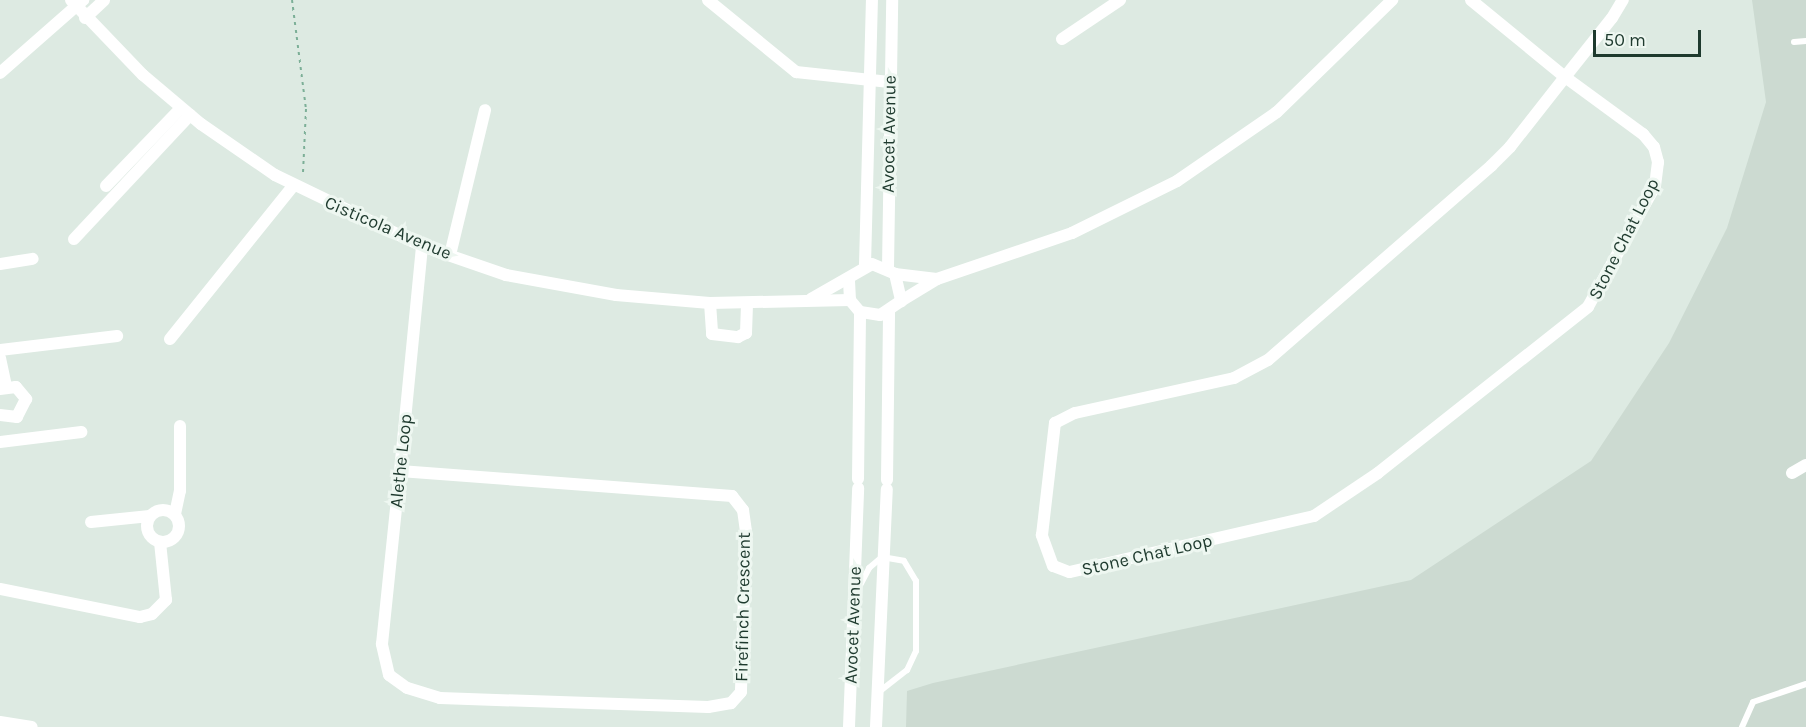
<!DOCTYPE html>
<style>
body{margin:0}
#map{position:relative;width:1806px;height:727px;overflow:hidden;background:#ddeae2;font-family:Karla,sans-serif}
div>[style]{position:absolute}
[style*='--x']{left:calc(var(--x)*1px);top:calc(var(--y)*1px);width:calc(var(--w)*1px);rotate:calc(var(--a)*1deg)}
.built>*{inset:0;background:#ccdad1}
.path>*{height:2px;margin-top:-1px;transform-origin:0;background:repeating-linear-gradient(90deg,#7caf97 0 3px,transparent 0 7.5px)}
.lane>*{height:6px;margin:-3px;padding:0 3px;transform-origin:3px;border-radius:3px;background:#fff}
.street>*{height:12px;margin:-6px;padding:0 6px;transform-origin:6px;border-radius:6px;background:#fff}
.street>.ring{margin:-6px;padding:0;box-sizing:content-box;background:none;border:12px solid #fff;border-radius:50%}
span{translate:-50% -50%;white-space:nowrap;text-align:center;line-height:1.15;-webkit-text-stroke:6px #eef7f1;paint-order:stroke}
.street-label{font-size:18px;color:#1e3a2e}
.scale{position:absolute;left:1593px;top:30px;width:108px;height:27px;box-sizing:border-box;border:3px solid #1e3a2e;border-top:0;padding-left:8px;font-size:18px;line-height:21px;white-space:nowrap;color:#1e3a2e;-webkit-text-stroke:4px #eef7f1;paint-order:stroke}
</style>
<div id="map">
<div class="built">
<div style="clip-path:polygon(1752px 0,1806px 0,1806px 727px,906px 727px,907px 691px,933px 683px,1411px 580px,1591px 461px,1669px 343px,1727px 228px,1766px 102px)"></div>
</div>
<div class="path">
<div style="--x:292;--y:0;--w:110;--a:82.7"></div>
<div style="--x:306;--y:109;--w:64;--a:92.7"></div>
</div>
<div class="lane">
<div style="--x:1794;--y:42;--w:12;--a:-5"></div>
<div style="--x:858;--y:589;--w:24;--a:-62"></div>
<div style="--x:869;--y:568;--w:17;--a:-40"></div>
<div style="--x:882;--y:557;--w:22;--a:10"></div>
<div style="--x:904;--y:561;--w:23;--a:59"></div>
<div style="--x:916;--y:581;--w:70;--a:90"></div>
<div style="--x:916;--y:651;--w:21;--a:115"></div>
<div style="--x:907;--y:670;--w:36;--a:142"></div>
<div style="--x:1742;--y:727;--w:27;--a:-66"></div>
<div style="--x:1753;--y:702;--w:56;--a:-18.8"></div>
</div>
<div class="street">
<div style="--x:71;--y:0;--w:104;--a:46.2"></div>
<div style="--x:143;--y:75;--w:76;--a:40.2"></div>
<div style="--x:201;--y:124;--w:90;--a:34.6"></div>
<div style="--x:275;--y:175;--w:163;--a:25.8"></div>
<div style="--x:422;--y:246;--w:89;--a:19"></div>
<div style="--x:506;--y:275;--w:112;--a:10.3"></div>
<div style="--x:616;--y:295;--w:94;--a:4.9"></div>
<div style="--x:710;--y:303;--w:140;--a:-1.2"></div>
<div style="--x:708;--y:0;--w:114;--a:39.3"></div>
<div style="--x:796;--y:72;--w:94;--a:6.1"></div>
<div style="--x:1471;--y:0;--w:122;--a:39.3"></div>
<div style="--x:1565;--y:77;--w:97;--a:36.2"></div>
<div style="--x:1643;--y:134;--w:17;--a:50"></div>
<div style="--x:1654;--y:147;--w:16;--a:75"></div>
<div style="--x:1658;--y:162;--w:24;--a:97"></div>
<div style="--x:1655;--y:186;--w:138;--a:119"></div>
<div style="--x:1588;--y:307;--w:268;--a:141.7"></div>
<div style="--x:1378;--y:473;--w:77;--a:146.1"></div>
<div style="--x:1314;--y:516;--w:251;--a:167.1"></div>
<div style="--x:1069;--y:572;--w:17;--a:-159"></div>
<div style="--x:1053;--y:566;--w:33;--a:-110"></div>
<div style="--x:1042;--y:535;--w:113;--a:-83.4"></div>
<div style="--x:1055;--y:423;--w:22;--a:-27"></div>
<div style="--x:1075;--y:413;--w:163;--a:-12.4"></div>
<div style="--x:1234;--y:378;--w:38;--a:-28"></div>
<div style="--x:1268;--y:360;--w:296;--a:-41"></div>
<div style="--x:1491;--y:166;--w:27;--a:-45"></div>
<div style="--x:1510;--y:147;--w:89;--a:-51.8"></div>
<div style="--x:1565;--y:77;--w:75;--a:-51.5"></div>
<div style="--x:1612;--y:18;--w:21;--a:-59"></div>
<div style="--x:85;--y:18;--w:26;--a:-43"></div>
<div style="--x:1062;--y:39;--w:70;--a:-33.9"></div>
<div style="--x:0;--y:73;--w:111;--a:-41.3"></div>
<div style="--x:106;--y:186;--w:108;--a:-46.1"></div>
<div style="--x:74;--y:239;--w:170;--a:-46.9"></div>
<div style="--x:450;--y:255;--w:149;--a:-76.4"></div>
<div style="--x:0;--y:264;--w:33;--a:-9"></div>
<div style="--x:865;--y:265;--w:265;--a:-88.5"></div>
<div style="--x:888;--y:268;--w:268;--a:-89.1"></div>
<div style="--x:895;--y:274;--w:42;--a:6.8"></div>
<div style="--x:811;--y:299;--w:70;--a:-29.8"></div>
<div style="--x:872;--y:264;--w:25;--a:23"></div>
<div style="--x:895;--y:274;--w:28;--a:77"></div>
<div style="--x:901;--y:301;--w:25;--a:146"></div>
<div style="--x:880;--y:315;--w:20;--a:-171"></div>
<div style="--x:860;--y:312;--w:16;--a:-130"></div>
<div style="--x:850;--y:300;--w:20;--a:-93"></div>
<div style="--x:901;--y:301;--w:42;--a:-31.4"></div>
<div style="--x:937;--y:279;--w:143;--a:-18.8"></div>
<div style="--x:1072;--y:233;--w:117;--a:-26.3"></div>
<div style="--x:1177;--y:181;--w:121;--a:-34.6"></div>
<div style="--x:1277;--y:112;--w:161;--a:-44.2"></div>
<div style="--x:710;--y:303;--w:31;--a:86"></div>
<div style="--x:712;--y:334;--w:26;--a:7"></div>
<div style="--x:738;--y:337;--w:9;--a:-27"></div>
<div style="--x:746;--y:333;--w:30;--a:-88"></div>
<div style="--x:170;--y:339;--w:198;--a:-51.2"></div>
<div style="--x:0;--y:350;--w:118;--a:-6.8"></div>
<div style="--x:0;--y:358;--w:29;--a:78"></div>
<div style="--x:0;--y:389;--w:16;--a:-7"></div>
<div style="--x:16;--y:387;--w:16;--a:50"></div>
<div style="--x:26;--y:399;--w:20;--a:117"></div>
<div style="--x:17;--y:417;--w:17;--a:-173"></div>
<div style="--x:0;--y:442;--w:82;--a:-7"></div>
<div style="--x:400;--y:471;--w:333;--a:4.3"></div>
<div style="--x:732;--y:496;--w:18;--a:52"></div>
<div style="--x:743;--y:510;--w:21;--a:82"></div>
<div style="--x:746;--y:531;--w:161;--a:91.8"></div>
<div style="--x:741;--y:692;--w:15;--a:132"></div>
<div style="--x:731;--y:703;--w:23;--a:170"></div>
<div style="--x:708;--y:707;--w:268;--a:-178.1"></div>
<div style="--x:440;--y:698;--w:34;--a:-163"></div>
<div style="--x:407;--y:688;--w:22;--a:-144"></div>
<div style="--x:389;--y:675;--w:32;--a:-103"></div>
<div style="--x:382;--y:644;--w:174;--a:-84.1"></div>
<div style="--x:400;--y:471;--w:226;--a:-84.4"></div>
<div style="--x:1792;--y:473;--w:16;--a:-30"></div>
<div style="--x:858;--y:479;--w:167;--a:-89.3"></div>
<div style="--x:887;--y:480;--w:170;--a:-89.3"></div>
<div class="ring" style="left:147px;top:510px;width:20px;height:20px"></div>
<div style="--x:175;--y:514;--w:24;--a:-78"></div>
<div style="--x:180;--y:491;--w:65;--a:-90"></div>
<div style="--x:91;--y:522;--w:59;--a:-5.8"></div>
<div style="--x:0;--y:589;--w:143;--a:11.3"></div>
<div style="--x:140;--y:617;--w:12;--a:-14"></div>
<div style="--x:152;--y:614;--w:20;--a:-45"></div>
<div style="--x:166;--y:600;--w:58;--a:-95.9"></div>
<div style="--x:0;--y:722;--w:32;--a:9"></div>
<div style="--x:849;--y:727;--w:239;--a:-87.8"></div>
<div style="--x:876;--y:727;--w:238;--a:-87.4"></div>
</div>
<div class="street-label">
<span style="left:889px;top:134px;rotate:-89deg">Avocet Avenue</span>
<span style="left:388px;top:228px;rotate:23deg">Cisticola Avenue</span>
<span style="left:1624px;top:239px;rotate:-63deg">Stone Chat Loop</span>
<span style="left:401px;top:461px;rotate:-84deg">Alethe Loop</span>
<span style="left:1147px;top:555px;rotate:-13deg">Stone Chat Loop</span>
<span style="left:743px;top:607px;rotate:-89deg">Firefinch Crescent</span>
<span style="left:853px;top:625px;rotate:-88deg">Avocet Avenue</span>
</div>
<div class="scale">50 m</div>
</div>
